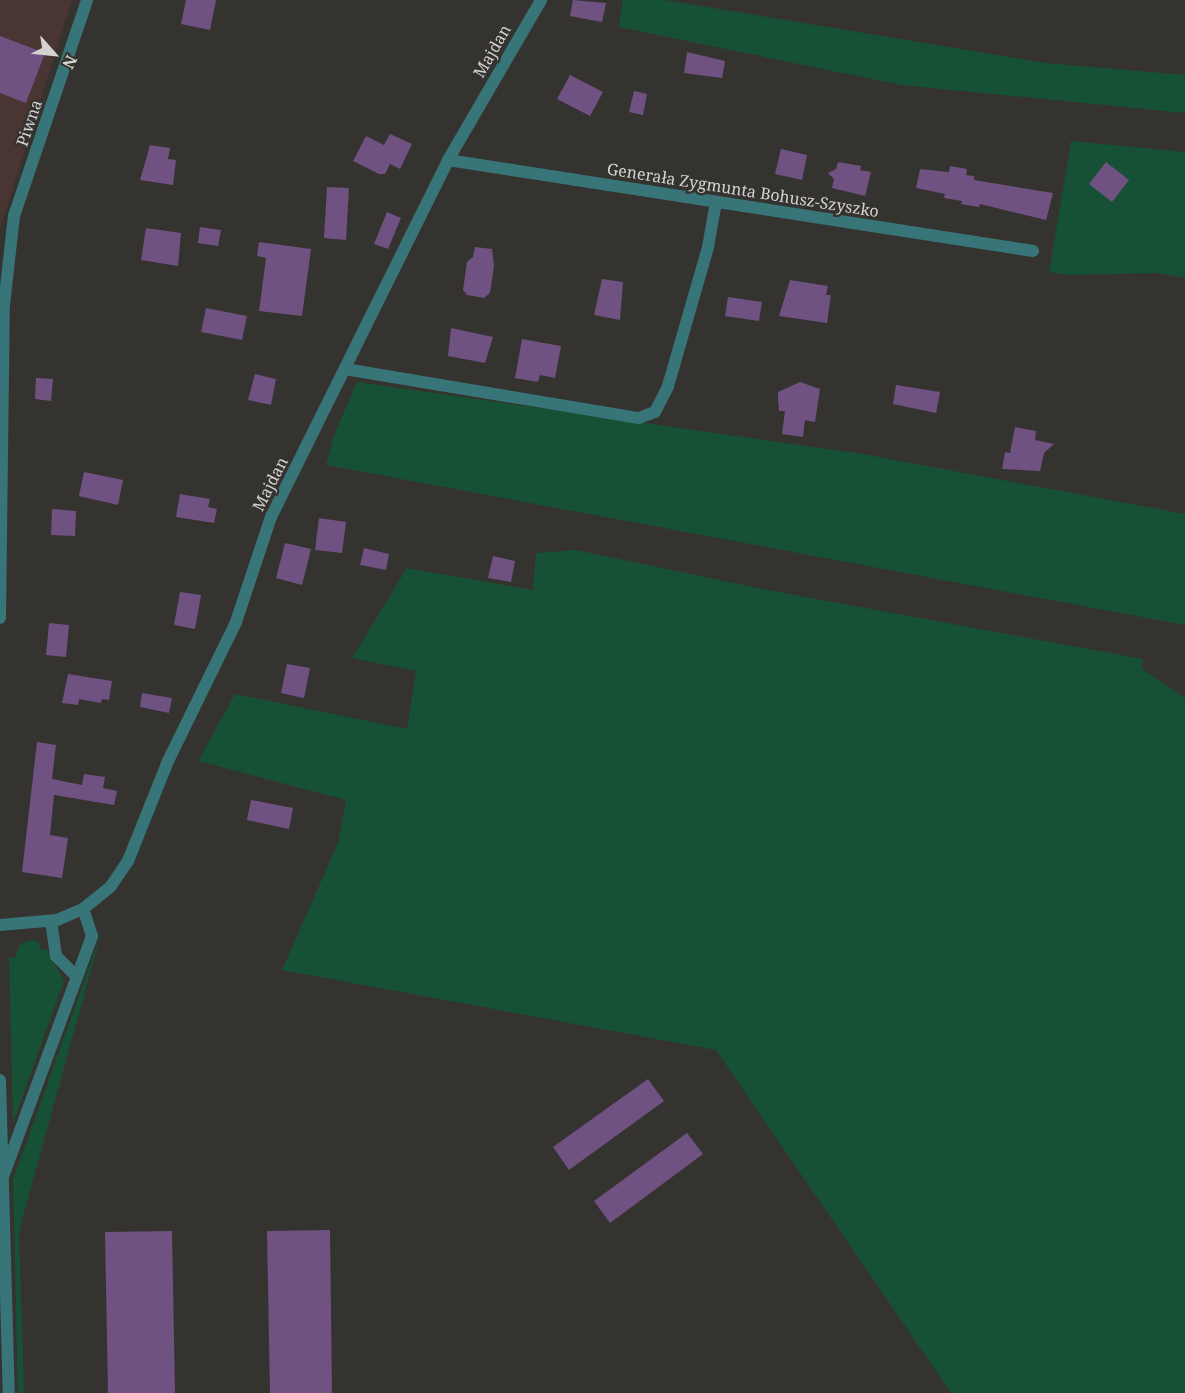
<!DOCTYPE html>
<meta charset="utf-8">
<style>
body{margin:0}
#map{position:relative;width:1185px;height:1393px;overflow:hidden;background:#353330;font-family:"Noto Serif",serif}
div>[style]{position:absolute}
.commercial>*{inset:0;background:#493531}
.green>*{inset:0;background:#165135}
.building>*{inset:0;background:#6f5281}
.minor>*{height:12px;margin:-6px;padding:0 6px;transform-origin:6px;border-radius:6px;background:#387578}
.tertiary>*{height:12px;margin:-6px;padding:0 6px;transform-origin:6px;border-radius:6px;background:#387578}
span{translate:-50% -50%;white-space:nowrap;text-align:center;line-height:1.15;-webkit-text-stroke:5px #353330;paint-order:stroke}
.street-label{font-size:16px;color:#d5d3d1}
.north{position:absolute;left:24px;top:24px;width:60px;height:60px;-webkit-text-stroke:4px #353330;paint-order:stroke;rotate:117deg;font-size:16px;font-weight:700;line-height:24px;text-align:center;color:#d5d3d1}
.north::after{content:'';display:block;margin:auto;width:21px;height:27px;background:#d5d3d1;clip-path:polygon(50% 0,100% 100%,50% 72%,0 100%)}
</style>
<div id="map">
<div class="commercial">
<div style="clip-path:polygon(0 0,72px 0,0 229px)"></div>
</div>
<div class="green">
<div style="clip-path:polygon(623px 0,664px 0,1045px 63px,1185px 75px,1185px 113px,901px 85px,619px 27px)"></div>
<div style="clip-path:polygon(1071px 141px,1185px 152px,1185px 278px,1159px 273px,1068px 275px,1049px 272px)"></div>
<div style="clip-path:polygon(357px 382px,863px 454px,1185px 514px,1185px 625px,326px 465px,334px 435px)"></div>
<div style="clip-path:polygon(576px 550px,773px 591px,1143px 659px,1142px 669px,1185px 698px,1185px 1393px,951px 1393px,716px 1050px,282px 970px,338px 843px,346px 800px,198px 761px,235px 694px,407px 729px,416px 671px,352px 658px,407px 568px,533px 590px,536px 553px)"></div>
<div style="clip-path:polygon(101px 934px,19px 1231px,24px 1393px,18px 1393px,13px 1180px)"></div>
<div style="clip-path:polygon(30px 940px,38px 941px,42px 950px,47px 949px,64px 981px,13px 1123px,9px 957px,15px 958px,20px 944px)"></div>
</div>
<div class="building">
<div style="clip-path:polygon(186px 0,216px 0,210px 30px,181px 24px)"></div>
<div style="clip-path:polygon(573px 0,606px 3px,602px 22px,570px 16px)"></div>
<div style="clip-path:polygon(0 36px,45px 53px,26px 103px,0 93px)"></div>
<div style="clip-path:polygon(687px 52px,725px 61px,722px 78px,684px 73px)"></div>
<div style="clip-path:polygon(570px 75px,603px 92px,590px 116px,557px 99px)"></div>
<div style="clip-path:polygon(634px 91px,647px 94px,643px 115px,629px 112px)"></div>
<div style="clip-path:polygon(390px 134px,412px 144px,400px 169px,390px 164px,385px 174px,379px 174px,353px 161px,366px 136px,384px 145px)"></div>
<div style="clip-path:polygon(150px 145px,170px 148px,168px 159px,176px 160px,173px 185px,140px 180px)"></div>
<div style="clip-path:polygon(781px 149px,807px 155px,802px 180px,775px 174px)"></div>
<div style="clip-path:polygon(838px 162px,861px 166px,860px 170px,871px 172px,865px 196px,832px 188px,834px 179px,828px 173px,836px 169px)"></div>
<div style="clip-path:polygon(1106px 162px,1129px 180px,1112px 202px,1089px 184px)"></div>
<div style="clip-path:polygon(950px 166px,967px 169px,966px 175px,974px 176px,974px 180px,1053px 193px,1046px 220px,980px 204px,979px 207px,961px 204px,962px 201px,944px 198px,945px 194px,916px 188px,920px 169px,949px 172px)"></div>
<div style="clip-path:polygon(327px 187px,349px 188px,346px 240px,324px 238px)"></div>
<div style="clip-path:polygon(387px 212px,401px 218px,388px 249px,374px 244px)"></div>
<div style="clip-path:polygon(200px 227px,221px 230px,218px 246px,198px 243px)"></div>
<div style="clip-path:polygon(146px 228px,181px 233px,178px 266px,141px 260px)"></div>
<div style="clip-path:polygon(259px 242px,311px 249px,302px 316px,259px 311px,266px 258px,257px 256px)"></div>
<div style="clip-path:polygon(475px 247px,492px 249px,494px 266px,490px 293px,484px 298px,467px 295px,463px 290px,467px 262px,473px 257px)"></div>
<div style="clip-path:polygon(602px 279px,623px 282px,620px 320px,594px 315px)"></div>
<div style="clip-path:polygon(790px 280px,828px 286px,826px 295px,831px 295px,827px 323px,779px 316px)"></div>
<div style="clip-path:polygon(728px 297px,762px 302px,759px 321px,725px 316px)"></div>
<div style="clip-path:polygon(206px 308px,247px 316px,242px 340px,201px 332px)"></div>
<div style="clip-path:polygon(451px 328px,493px 337px,485px 363px,448px 356px)"></div>
<div style="clip-path:polygon(522px 339px,561px 346px,555px 378px,540px 375px,538px 382px,515px 378px)"></div>
<div style="clip-path:polygon(255px 374px,276px 379px,271px 405px,248px 400px)"></div>
<div style="clip-path:polygon(36px 378px,53px 379px,51px 401px,35px 399px)"></div>
<div style="clip-path:polygon(800px 382px,820px 389px,815px 422px,805px 420px,803px 437px,782px 434px,785px 411px,779px 411px,778px 399px,778px 392px)"></div>
<div style="clip-path:polygon(896px 385px,940px 392px,936px 413px,893px 404px)"></div>
<div style="clip-path:polygon(1015px 427px,1036px 431px,1035px 440px,1054px 444px,1044px 453px,1040px 471px,1002px 469px,1005px 452px,1010px 453px)"></div>
<div style="clip-path:polygon(84px 472px,123px 480px,118px 505px,79px 496px)"></div>
<div style="clip-path:polygon(180px 494px,210px 499px,208px 507px,217px 509px,214px 523px,176px 517px)"></div>
<div style="clip-path:polygon(52px 509px,76px 511px,75px 536px,51px 535px)"></div>
<div style="clip-path:polygon(319px 518px,346px 522px,342px 553px,315px 550px)"></div>
<div style="clip-path:polygon(285px 543px,311px 549px,302px 585px,276px 578px)"></div>
<div style="clip-path:polygon(364px 548px,389px 554px,386px 570px,360px 565px)"></div>
<div style="clip-path:polygon(493px 556px,515px 561px,511px 582px,488px 578px)"></div>
<div style="clip-path:polygon(180px 592px,201px 595px,195px 629px,174px 625px)"></div>
<div style="clip-path:polygon(49px 623px,69px 625px,66px 657px,46px 655px)"></div>
<div style="clip-path:polygon(287px 664px,310px 668px,304px 698px,281px 693px)"></div>
<div style="clip-path:polygon(68px 674px,112px 681px,109px 700px,102px 699px,101px 703px,79px 699px,78px 705px,62px 703px)"></div>
<div style="clip-path:polygon(142px 693px,172px 698px,169px 713px,140px 707px)"></div>
<div style="clip-path:polygon(37px 742px,56px 745px,52px 779px,82px 785px,84px 774px,105px 777px,103px 788px,117px 791px,114px 805px,54px 795px,50px 835px,68px 838px,62px 878px,22px 872px)"></div>
<div style="clip-path:polygon(251px 800px,293px 808px,289px 829px,247px 820px)"></div>
<div style="clip-path:polygon(648px 1079px,664px 1101px,569px 1170px,553px 1147px)"></div>
<div style="clip-path:polygon(687px 1133px,703px 1154px,610px 1223px,594px 1201px)"></div>
<div style="clip-path:polygon(330px 1230px,332px 1393px,270px 1393px,267px 1231px)"></div>
<div style="clip-path:polygon(172px 1231px,175px 1393px,108px 1393px,105px 1232px)"></div>
</div>
<div class="minor">
<div style="left:448px;top:160px;width:592px;rotate:8.84deg"></div>
<div style="left:345px;top:369px;width:298px;rotate:9.5deg"></div>
<div style="left:639px;top:418px;width:17px;rotate:-21deg"></div>
<div style="left:655px;top:412px;width:29px;rotate:-63deg"></div>
<div style="left:668px;top:386px;width:145px;rotate:-73.9deg"></div>
<div style="left:708px;top:247px;width:46px;rotate:-79.9deg"></div>
<div style="left:77px;top:977px;width:44px;rotate:-69.9deg"></div>
<div style="left:92px;top:936px;width:28px;rotate:-108deg"></div>
<div style="left:83px;top:909px;width:36px;rotate:-39deg"></div>
<div style="left:111px;top:886px;width:30px;rotate:-56deg"></div>
<div style="left:128px;top:861px;width:108px;rotate:-68.2deg"></div>
<div style="left:168px;top:761px;width:155px;rotate:-63.9deg"></div>
<div style="left:236px;top:622px;width:111px;rotate:-71.6deg"></div>
<div style="left:271px;top:517px;width:398px;rotate:-63.6deg"></div>
<div style="left:448px;top:160px;width:185px;rotate:-59.8deg"></div>
<div style="left:4px;top:1174px;width:210px;rotate:-69.7deg"></div>
<div style="left:77px;top:977px;width:30px;rotate:-135deg"></div>
<div style="left:56px;top:956px;width:35px;rotate:-98deg"></div>
</div>
<div class="tertiary">
<div style="left:0;top:618px;width:313px;rotate:-89.3deg"></div>
<div style="left:4px;top:305px;width:90px;rotate:-83.6deg"></div>
<div style="left:14px;top:216px;width:228px;rotate:-71.3deg"></div>
<div style="left:0;top:925px;width:57px;rotate:-5deg"></div>
<div style="left:57px;top:920px;width:28px;rotate:-23deg"></div>
<div style="left:0;top:1080px;width:313px;rotate:88.4deg"></div>
</div>
<div class="street-label">
<span style="left:492px;top:51px;rotate:-60deg">Majdan</span>
<span style="left:29px;top:123px;rotate:-71deg">Piwna</span>
<span style="left:743px;top:190px;rotate:9deg">Generała Zygmunta Bohusz-Szyszko</span>
<span style="left:270px;top:484px;rotate:-63deg">Majdan</span>
</div>
<div class="north">N</div>
</div>
